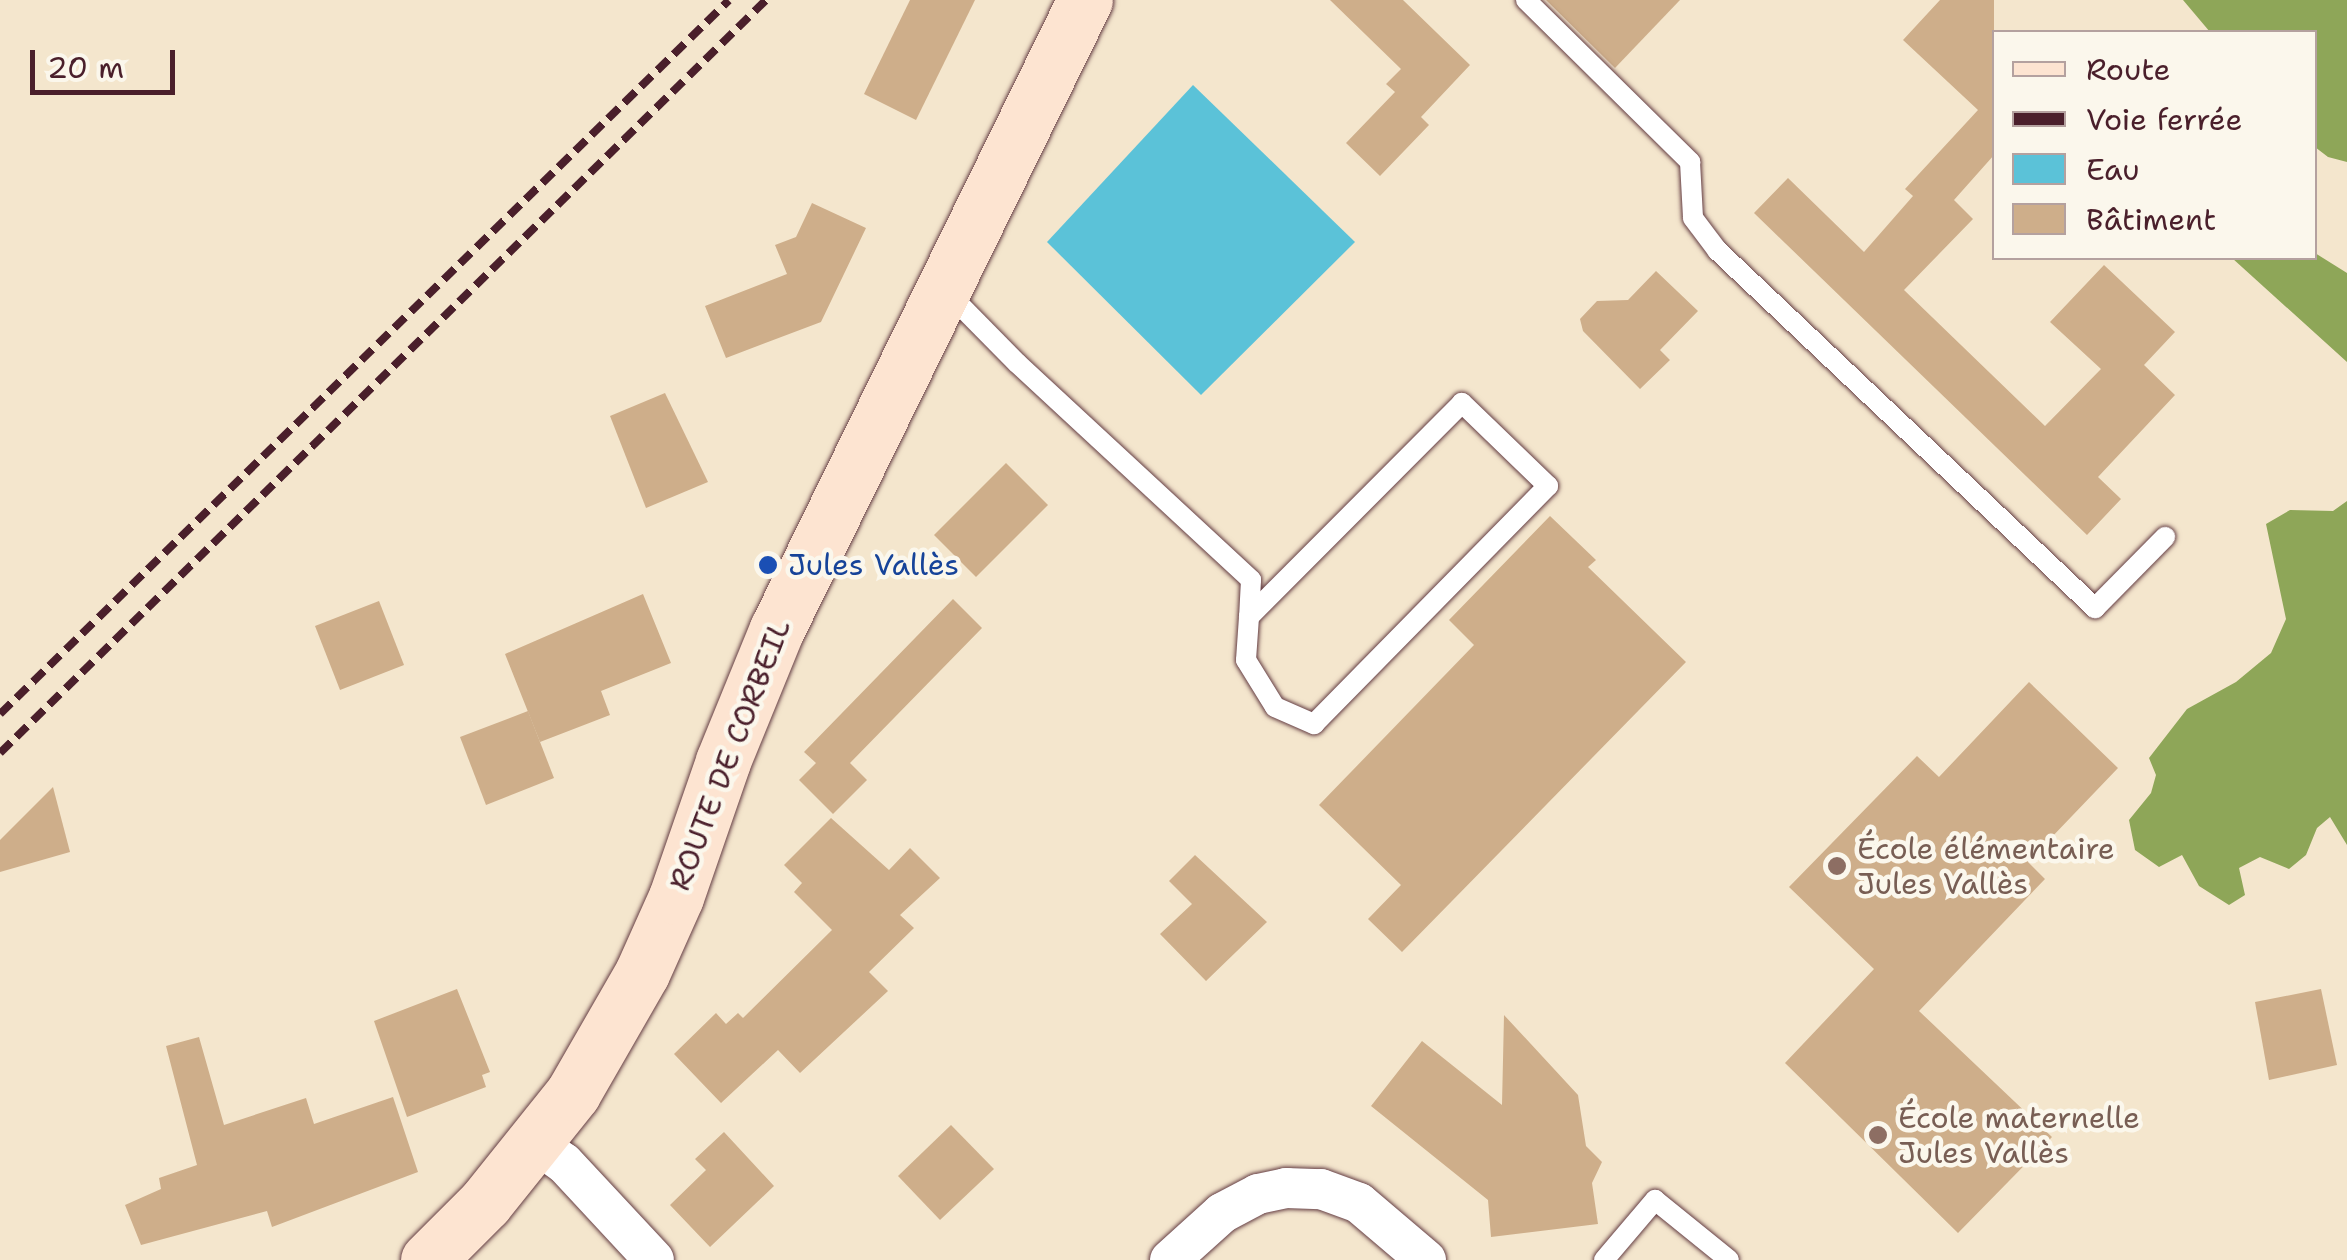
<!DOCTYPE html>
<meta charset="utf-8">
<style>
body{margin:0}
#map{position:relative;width:2347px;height:1260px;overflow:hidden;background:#f4e6cd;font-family:"Shantell Sans",sans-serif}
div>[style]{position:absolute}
.forest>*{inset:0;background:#8ea658}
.water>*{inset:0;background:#5bc2d8}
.building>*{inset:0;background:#ceae8a}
.roads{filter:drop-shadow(0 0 2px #643d43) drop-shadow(0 0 2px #643d43)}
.service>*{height:20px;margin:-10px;padding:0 10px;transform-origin:10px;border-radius:10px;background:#fff}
.minor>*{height:40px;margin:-20px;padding:0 20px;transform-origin:20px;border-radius:20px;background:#fff}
.secondary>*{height:55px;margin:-27.5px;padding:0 27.5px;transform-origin:27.5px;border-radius:27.5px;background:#fde4d1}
.rail>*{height:8px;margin-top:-4px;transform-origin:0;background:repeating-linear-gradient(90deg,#4a1f2b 0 15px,transparent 0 23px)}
.dots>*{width:28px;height:28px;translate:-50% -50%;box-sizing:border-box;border:5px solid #fbf7ec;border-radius:50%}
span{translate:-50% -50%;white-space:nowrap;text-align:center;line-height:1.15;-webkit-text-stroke:9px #fbf7ec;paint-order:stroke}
.transit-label{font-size:30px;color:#164399}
.left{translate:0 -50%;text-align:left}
.street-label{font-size:30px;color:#4a1f2b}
.education-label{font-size:30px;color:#785e54}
.legend{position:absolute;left:1992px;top:30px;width:325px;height:230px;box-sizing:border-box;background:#fbf7ec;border:2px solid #b4a19f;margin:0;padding:12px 18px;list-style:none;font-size:30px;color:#4a1f2b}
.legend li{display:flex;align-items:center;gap:20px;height:50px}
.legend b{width:50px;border:2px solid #b4a19f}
.scale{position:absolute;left:30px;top:50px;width:145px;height:45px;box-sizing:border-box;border:5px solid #4a1f2b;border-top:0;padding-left:12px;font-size:30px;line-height:35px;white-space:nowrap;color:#4a1f2b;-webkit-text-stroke:8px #fbf7ec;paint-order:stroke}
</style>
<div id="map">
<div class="forest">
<div style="clip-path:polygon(2183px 0,2347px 0,2347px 162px,2328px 157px,2315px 147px,2314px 32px,2210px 32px)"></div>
<div style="clip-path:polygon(2315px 253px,2347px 273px,2347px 362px,2232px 258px,2314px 258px)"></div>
<div style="clip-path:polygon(2347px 501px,2347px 845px,2330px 817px,2317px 828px,2306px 855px,2289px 869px,2260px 857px,2239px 868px,2245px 895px,2229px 905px,2199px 886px,2182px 855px,2159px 867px,2135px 850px,2129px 820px,2151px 793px,2156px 775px,2149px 758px,2187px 709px,2236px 682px,2271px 653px,2286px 619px,2266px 524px,2290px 510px,2333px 511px)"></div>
</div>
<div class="water">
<div style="clip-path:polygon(1193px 85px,1355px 242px,1201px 395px,1047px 242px)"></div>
</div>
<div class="building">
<div style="clip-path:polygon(910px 0,975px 0,916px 120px,864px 94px)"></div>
<div style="clip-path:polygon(1330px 0,1403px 0,1470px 65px,1421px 117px,1429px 125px,1380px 176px,1346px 143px,1395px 92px,1386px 84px,1401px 69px)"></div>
<div style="clip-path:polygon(1546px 0,1680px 0,1615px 68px)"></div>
<div style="clip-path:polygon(1940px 0,1994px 0,1994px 155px,1954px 200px,1973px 219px,1904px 290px,2045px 426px,2101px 369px,2050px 322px,2104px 265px,2175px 332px,2144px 365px,2175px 395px,2098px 477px,2121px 499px,2087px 535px,1754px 213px,1788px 178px,1864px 252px,1913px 196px,1905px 189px,1978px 110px,1903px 40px)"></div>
<div style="clip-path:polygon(812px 203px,866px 228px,821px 322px,726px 358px,705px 306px,787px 274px,775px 245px,796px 237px)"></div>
<div style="clip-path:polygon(1656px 271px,1698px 311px,1660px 350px,1670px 360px,1640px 389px,1583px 331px,1580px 319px,1597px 301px,1628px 300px)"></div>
<div style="clip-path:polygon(665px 393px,708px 482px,646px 508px,610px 416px)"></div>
<div style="clip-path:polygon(1006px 463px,1048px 505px,976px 577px,934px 535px)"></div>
<div style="clip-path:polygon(1550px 516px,1596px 560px,1588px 567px,1686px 662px,1402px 952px,1368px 919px,1401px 885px,1319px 805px,1474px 645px,1449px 620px)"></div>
<div style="clip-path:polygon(643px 594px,671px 663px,601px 691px,610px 715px,540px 742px,505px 654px)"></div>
<div style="clip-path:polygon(953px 599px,982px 628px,850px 763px,867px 780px,833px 814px,799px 780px,816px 763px,804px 752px)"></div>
<div style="clip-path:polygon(379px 601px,404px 665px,340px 690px,315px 626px)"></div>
<div style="clip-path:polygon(2029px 682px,2118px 768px,2028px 862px,2045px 879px,1919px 1011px,2052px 1137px,1958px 1233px,1785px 1063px,1874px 969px,1789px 887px,1917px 756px,1939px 777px)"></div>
<div style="clip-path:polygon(528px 711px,554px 778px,486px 805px,460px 737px)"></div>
<div style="clip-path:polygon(53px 787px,70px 852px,0 872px,0 840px)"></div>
<div style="clip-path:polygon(831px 818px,889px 870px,910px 848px,940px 878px,900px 915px,914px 928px,869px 972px,888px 991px,800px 1073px,778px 1050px,721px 1103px,674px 1054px,716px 1013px,726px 1024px,738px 1013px,743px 1018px,832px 930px,794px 892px,802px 883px,784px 865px)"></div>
<div style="clip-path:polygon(1195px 855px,1267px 922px,1206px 981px,1160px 934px,1192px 904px,1169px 881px)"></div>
<div style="clip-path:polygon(457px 989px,490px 1072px,482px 1075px,486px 1087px,407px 1117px,374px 1021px)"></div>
<div style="clip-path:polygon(2321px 989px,2337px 1065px,2269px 1080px,2255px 1002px)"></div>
<div style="clip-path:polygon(1504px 1015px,1578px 1095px,1586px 1146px,1602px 1162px,1592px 1183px,1598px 1224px,1491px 1237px,1488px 1200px,1371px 1106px,1422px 1041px,1502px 1105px)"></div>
<div style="clip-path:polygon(199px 1037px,224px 1125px,306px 1098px,314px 1124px,393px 1097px,418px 1172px,272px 1227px,267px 1211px,141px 1245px,125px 1205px,161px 1189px,159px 1178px,197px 1165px,166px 1046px)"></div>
<div style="clip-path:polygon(951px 1125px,994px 1169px,940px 1220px,898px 1176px)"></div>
<div style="clip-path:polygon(724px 1132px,774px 1186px,710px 1247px,670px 1205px,706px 1170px,695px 1159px)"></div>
</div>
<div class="roads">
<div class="service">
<div style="left:1526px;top:0;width:231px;rotate:44.6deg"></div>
<div style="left:1690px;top:162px;width:56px;rotate:86.9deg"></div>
<div style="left:1693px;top:218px;width:40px;rotate:53deg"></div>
<div style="left:1717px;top:250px;width:521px;rotate:43.44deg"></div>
<div style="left:2095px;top:608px;width:100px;rotate:-45.4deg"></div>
<div style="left:948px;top:293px;width:98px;rotate:45.4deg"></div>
<div style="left:1017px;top:363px;width:319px;rotate:42.8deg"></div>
<div style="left:1251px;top:580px;width:37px;rotate:93deg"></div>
<div style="left:1249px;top:617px;width:43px;rotate:94deg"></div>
<div style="left:1246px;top:660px;width:55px;rotate:58.3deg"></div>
<div style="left:1275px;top:707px;width:43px;rotate:23.6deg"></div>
<div style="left:1314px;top:724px;width:334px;rotate:-45.5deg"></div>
<div style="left:1548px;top:486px;width:120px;rotate:-136deg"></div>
<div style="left:1462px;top:403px;width:302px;rotate:134.9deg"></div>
<div style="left:1604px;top:1260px;width:79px;rotate:-49.6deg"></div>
<div style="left:1655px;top:1200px;width:95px;rotate:39deg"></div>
</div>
<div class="minor">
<div style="left:536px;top:1143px;width:34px;rotate:36deg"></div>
<div style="left:564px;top:1163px;width:132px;rotate:47.1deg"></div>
<div style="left:1170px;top:1260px;width:70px;rotate:-42.1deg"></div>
<div style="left:1222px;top:1213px;width:41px;rotate:-27.8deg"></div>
<div style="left:1258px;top:1194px;width:29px;rotate:-12deg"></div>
<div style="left:1286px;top:1188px;width:35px;rotate:2deg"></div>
<div style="left:1321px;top:1189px;width:40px;rotate:20.2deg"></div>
<div style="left:1359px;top:1203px;width:88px;rotate:40.4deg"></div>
</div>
<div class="secondary">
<div style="left:428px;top:1260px;width:81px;rotate:-45deg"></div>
<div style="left:485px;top:1203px;width:141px;rotate:-51.3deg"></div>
<div style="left:573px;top:1093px;width:138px;rotate:-60.1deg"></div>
<div style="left:642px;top:973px;width:83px;rotate:-65.9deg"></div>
<div style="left:676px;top:897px;width:144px;rotate:-70.9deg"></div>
<div style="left:723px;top:761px;width:143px;rotate:-67.8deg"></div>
<div style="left:777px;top:629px;width:700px;rotate:-63.91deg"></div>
</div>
</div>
<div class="rail">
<div style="left:0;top:714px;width:1020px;rotate:-44.4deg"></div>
<div style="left:0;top:753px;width:1074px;rotate:-44.51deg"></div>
</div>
<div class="dots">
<div style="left:768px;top:565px;background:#1a4fb4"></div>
<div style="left:1837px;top:866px;background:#8d6e63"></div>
<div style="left:1878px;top:1135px;background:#8d6e63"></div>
</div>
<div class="transit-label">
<span class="left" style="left:788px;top:565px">Jules Vallès</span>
</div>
<div class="street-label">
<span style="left:730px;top:755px;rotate:-69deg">ROUTE DE CORBEIL</span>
</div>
<div class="education-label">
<span class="left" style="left:1857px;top:866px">École élémentaire<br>Jules Vallès</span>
<span class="left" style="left:1898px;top:1135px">École maternelle<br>Jules Vallès</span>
</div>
<ul class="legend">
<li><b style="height:12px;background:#fde4d1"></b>Route</li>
<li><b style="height:12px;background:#4a1f2b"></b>Voie ferrée</li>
<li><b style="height:28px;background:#5bc2d8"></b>Eau</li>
<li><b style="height:28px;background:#ceae8a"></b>Bâtiment</li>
</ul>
<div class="scale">20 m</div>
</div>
